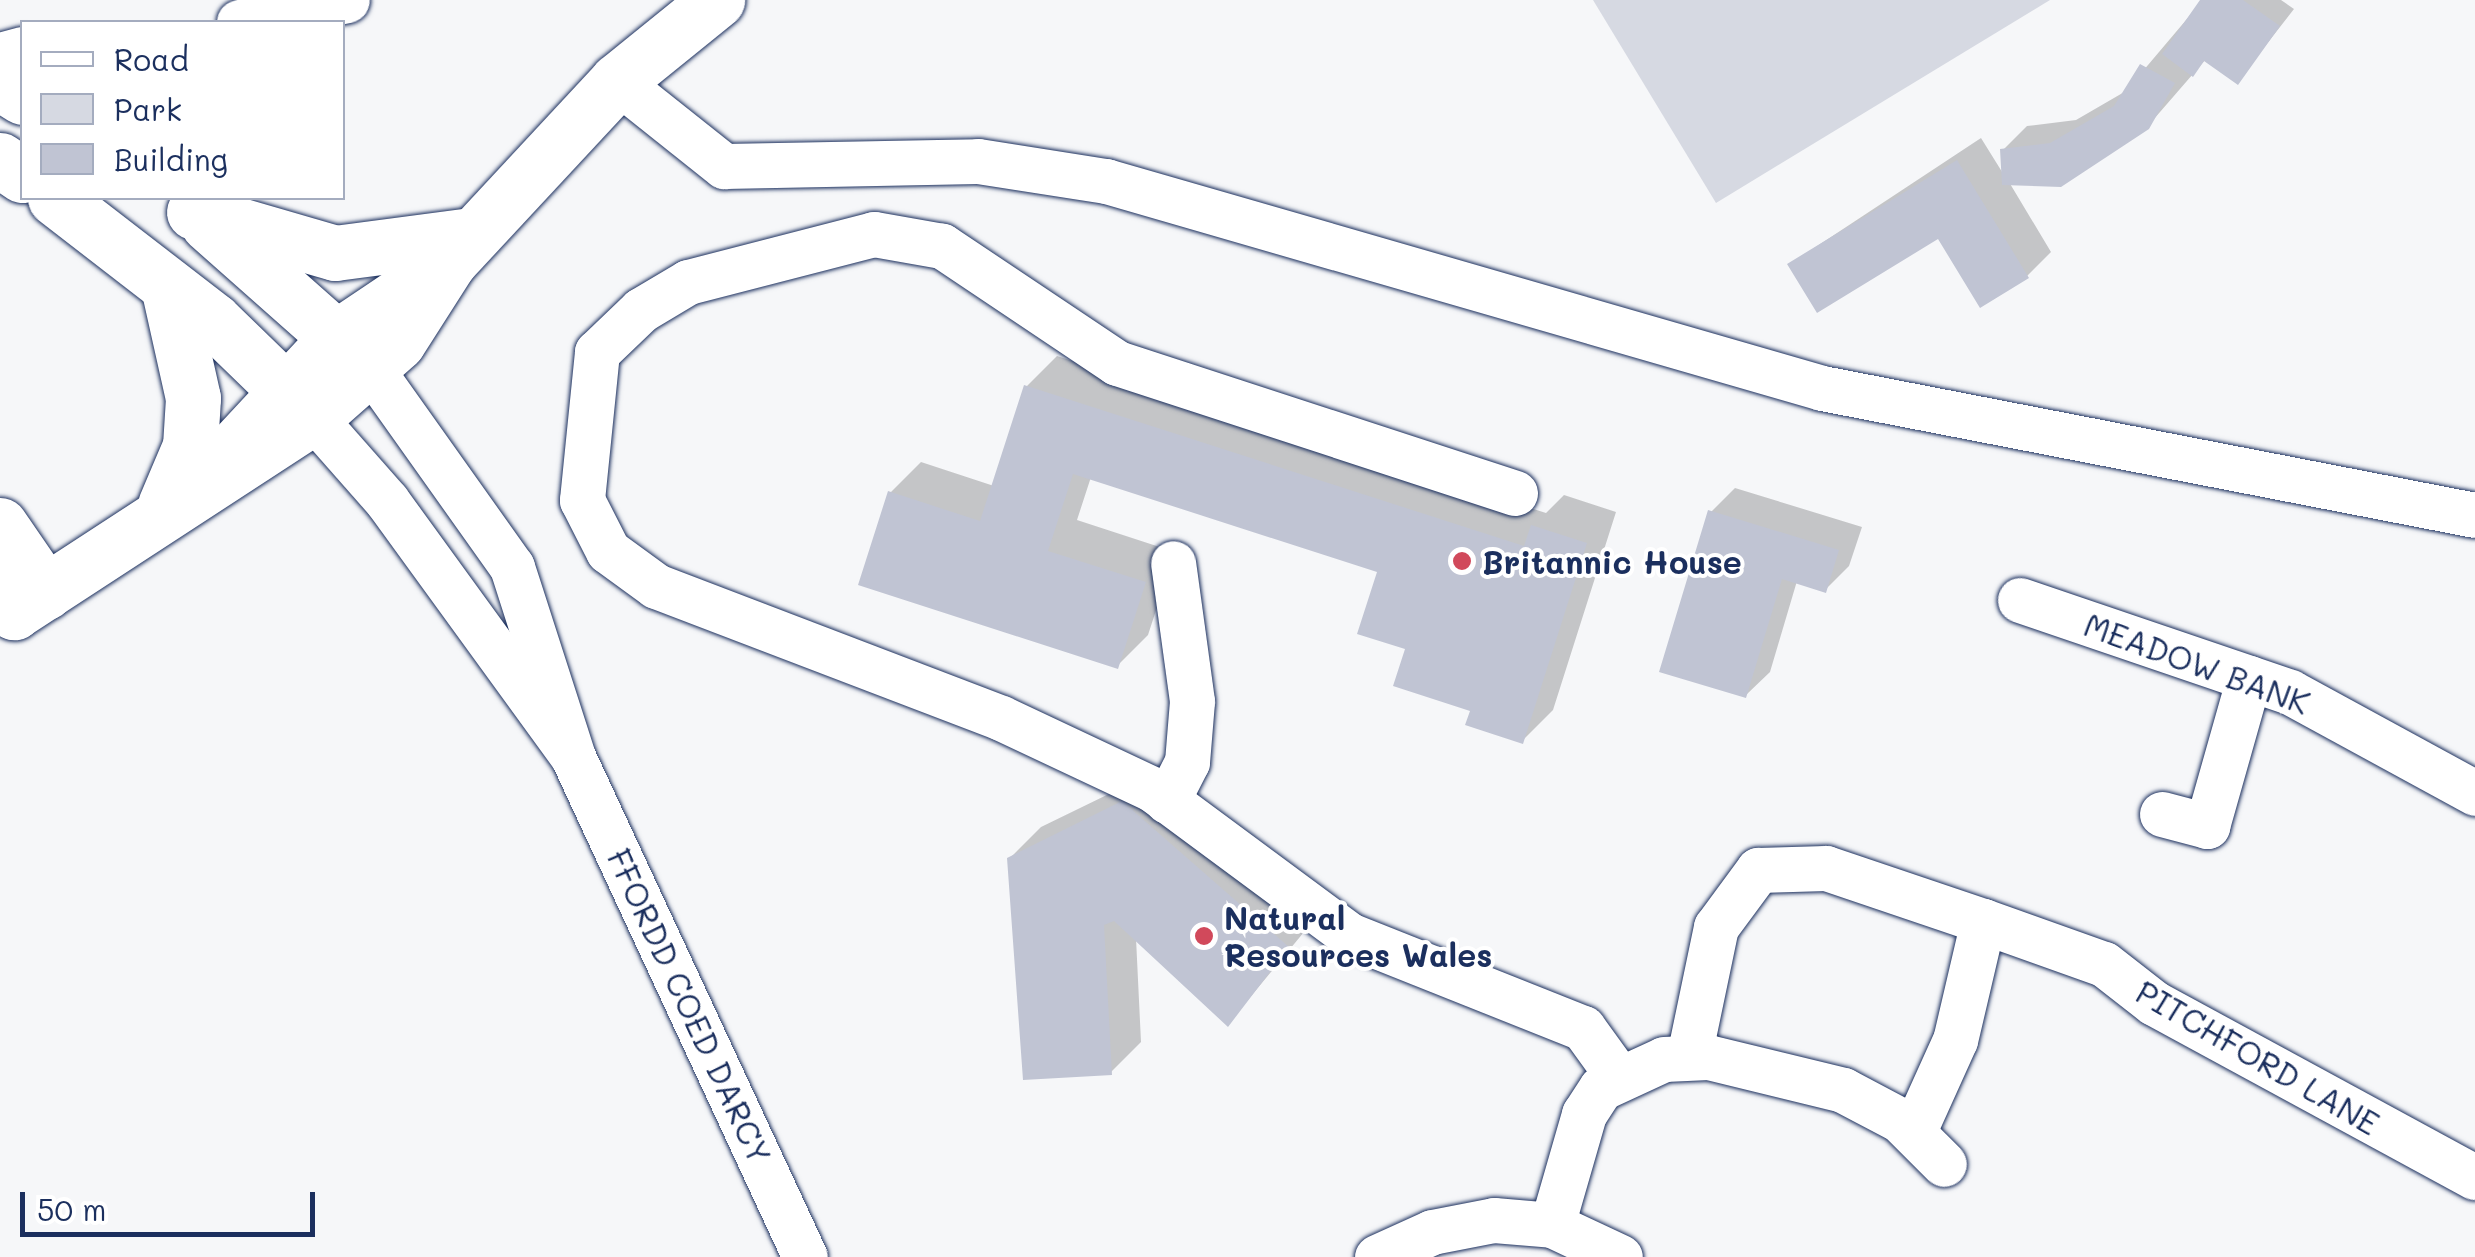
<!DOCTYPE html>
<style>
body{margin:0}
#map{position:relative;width:2475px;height:1257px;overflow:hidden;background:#f6f7f9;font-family:Mali,sans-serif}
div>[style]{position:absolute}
.green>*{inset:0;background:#d6d9e2}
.shadow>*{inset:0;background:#0003}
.building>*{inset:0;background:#c0c4d3}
.roads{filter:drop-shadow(0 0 2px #1b2f5e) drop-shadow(0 0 2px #1b2f5e)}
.minor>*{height:45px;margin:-22.5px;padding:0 22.5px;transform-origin:22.5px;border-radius:22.5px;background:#fff}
.major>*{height:55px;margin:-27.5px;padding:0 27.5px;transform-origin:27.5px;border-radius:27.5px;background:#fff}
.dots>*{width:28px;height:28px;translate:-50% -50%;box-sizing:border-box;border:5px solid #fff;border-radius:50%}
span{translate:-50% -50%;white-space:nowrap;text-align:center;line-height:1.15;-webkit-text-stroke:8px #fff;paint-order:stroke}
.poi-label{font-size:32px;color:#1b2f5e;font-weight:700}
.left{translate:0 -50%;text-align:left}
.street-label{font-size:32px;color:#1b2f5e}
.legend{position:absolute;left:20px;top:20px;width:325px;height:180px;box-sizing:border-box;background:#fff;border:2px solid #a4acbf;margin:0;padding:12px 18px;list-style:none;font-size:30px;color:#1b2f5e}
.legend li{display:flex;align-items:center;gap:20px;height:50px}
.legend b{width:50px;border:2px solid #a4acbf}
.scale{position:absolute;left:20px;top:1192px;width:295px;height:45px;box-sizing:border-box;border:5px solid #1b2f5e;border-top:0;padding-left:12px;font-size:30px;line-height:35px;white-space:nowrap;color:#1b2f5e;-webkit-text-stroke:8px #fff;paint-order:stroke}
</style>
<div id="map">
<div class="green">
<div style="clip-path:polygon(1593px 0,2050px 0,1716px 203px)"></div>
</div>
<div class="shadow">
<div style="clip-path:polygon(2203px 0,2281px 0,2294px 9px,2237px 82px,2206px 59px,2147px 127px,2009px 182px,2051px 252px,2027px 276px,1939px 235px,1790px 264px,1981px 138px,2004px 175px,2003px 150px,2027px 126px,2076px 120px,2126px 91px)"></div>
<div style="clip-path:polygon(1057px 356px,1546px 513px,1564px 495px,1616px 512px,1553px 710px,1522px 741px,1473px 709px,1408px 647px,1380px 571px,1091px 477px,1077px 520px,1175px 552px,1148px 635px,1117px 666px,890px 493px,921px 462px,994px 486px,1026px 387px)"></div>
<div style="clip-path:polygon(1735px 488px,1862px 527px,1849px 566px,1825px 590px,1797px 581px,1770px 672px,1746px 695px,1711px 512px)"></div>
<div style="clip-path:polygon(1154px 772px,1318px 915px,1228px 1024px,1136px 938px,1141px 1042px,1110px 1073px,1009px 859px,1041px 827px)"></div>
</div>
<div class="building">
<div style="clip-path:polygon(2200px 0,2243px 0,2280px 26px,2238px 85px,2204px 61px,2193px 77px,2162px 54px)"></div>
<div style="clip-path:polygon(2140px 64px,2175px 83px,2149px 129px,2061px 187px,2002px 185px,2000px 149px,2050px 143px,2114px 106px)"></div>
<div style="clip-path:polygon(1957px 160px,2029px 278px,1980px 308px,1938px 239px,1817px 313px,1787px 264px)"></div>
<div style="clip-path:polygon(1024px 385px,1524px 546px,1531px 525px,1587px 543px,1523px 744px,1465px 725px,1470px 711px,1393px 686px,1405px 649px,1357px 634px,1377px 572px,1073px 474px,1048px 551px,1146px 582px,1118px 669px,858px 585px,888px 491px,980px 521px)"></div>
<div style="clip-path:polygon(1708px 510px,1839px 550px,1826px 593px,1782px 579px,1746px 698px,1659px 672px)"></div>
<div style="clip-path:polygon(1122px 801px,1289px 947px,1228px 1027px,1114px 921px,1104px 925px,1112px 1075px,1023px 1080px,1007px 858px)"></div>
</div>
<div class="roads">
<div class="minor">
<div style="left:239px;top:22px;width:110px;rotate:-11.5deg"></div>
<div style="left:0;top:55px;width:23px;rotate:-15deg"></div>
<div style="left:617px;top:81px;width:137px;rotate:38.5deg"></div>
<div style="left:724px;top:166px;width:254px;rotate:-1.1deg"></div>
<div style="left:978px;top:161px;width:130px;rotate:8.9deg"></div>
<div style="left:1106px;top:181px;width:745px;rotate:16.12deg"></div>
<div style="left:1822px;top:388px;width:665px;rotate:11.01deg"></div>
<div style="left:313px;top:417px;width:112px;rotate:48.6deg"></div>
<div style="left:387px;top:501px;width:316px;rotate:54deg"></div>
<div style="left:573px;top:757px;width:200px;rotate:-107.8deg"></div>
<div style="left:512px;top:567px;width:245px;rotate:-125.4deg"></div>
<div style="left:1515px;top:493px;width:419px;rotate:-161.9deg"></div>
<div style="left:1117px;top:363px;width:211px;rotate:-146.2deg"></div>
<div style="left:942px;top:246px;width:69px;rotate:-170deg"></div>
<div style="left:874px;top:234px;width:192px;rotate:165.5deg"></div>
<div style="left:688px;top:282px;width:55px;rotate:149.2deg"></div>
<div style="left:641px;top:310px;width:61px;rotate:136.3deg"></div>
<div style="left:597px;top:352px;width:149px;rotate:95.8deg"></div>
<div style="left:582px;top:500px;width:57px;rotate:63deg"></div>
<div style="left:608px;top:551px;width:59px;rotate:36.1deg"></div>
<div style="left:656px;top:586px;width:369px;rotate:20.9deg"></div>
<div style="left:1001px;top:718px;width:167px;rotate:25.2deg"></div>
<div style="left:1152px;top:789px;width:245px;rotate:36.5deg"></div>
<div style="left:1349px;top:935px;width:252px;rotate:21.7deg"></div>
<div style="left:1583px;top:1028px;width:58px;rotate:54.1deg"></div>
<div style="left:2020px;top:600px;width:285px;rotate:18.8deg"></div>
<div style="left:2290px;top:692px;width:211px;rotate:28.6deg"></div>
<div style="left:573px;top:757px;width:551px;rotate:65.11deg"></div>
<div style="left:1167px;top:801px;width:44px;rotate:-62.9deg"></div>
<div style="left:1187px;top:762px;width:61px;rotate:-85.3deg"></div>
<div style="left:1192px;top:701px;width:139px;rotate:-97.8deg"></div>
<div style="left:2162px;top:814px;width:47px;rotate:14.9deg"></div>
<div style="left:2207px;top:826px;width:154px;rotate:-74.2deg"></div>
<div style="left:1983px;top:921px;width:128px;rotate:19.6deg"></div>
<div style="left:2104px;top:964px;width:63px;rotate:38deg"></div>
<div style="left:2154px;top:1003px;width:365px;rotate:28.5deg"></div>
<div style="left:1689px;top:1056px;width:132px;rotate:-78.2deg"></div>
<div style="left:1716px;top:927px;width:71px;rotate:-53.6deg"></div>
<div style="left:1758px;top:870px;width:68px;rotate:-1.7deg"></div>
<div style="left:1826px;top:868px;width:166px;rotate:18.7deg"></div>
<div style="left:1983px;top:921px;width:122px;rotate:103.2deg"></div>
<div style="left:1955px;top:1040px;width:100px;rotate:114.3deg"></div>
<div style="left:1552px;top:1225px;width:116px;rotate:-73.9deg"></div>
<div style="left:1584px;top:1114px;width:31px;rotate:-57deg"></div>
<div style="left:1601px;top:1088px;width:69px;rotate:-24.7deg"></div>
<div style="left:1664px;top:1059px;width:44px;rotate:-2.6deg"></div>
<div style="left:1708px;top:1057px;width:139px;rotate:13.7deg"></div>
<div style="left:1843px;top:1090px;width:64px;rotate:27.8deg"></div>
<div style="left:1900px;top:1120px;width:62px;rotate:45deg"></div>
<div style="left:1377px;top:1257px;width:60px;rotate:-24.4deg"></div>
<div style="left:1432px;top:1232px;width:63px;rotate:-11deg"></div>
<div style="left:1494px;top:1220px;width:58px;rotate:4.9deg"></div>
<div style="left:1552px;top:1225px;width:75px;rotate:25.2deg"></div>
</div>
<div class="major">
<div style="left:0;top:83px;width:26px;rotate:32deg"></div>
<div style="left:0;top:160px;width:27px;rotate:34deg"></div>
<div style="left:55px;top:198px;width:200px;rotate:37.7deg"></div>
<div style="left:213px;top:320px;width:136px;rotate:44.1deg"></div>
<div style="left:194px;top:212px;width:147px;rotate:16.2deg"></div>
<div style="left:335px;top:253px;width:130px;rotate:-7.5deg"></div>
<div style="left:208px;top:224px;width:208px;rotate:41.5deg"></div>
<div style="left:194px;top:491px;width:210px;rotate:-47.1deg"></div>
<div style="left:337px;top:337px;width:135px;rotate:-33.8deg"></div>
<div style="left:449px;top:262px;width:247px;rotate:-47.1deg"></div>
<div style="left:617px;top:81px;width:129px;rotate:-39deg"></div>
<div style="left:165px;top:505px;width:64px;rotate:-67deg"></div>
<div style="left:190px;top:446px;width:48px;rotate:-86.4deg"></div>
<div style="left:193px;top:398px;width:115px;rotate:-102.6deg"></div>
<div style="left:0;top:525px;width:81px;rotate:55.5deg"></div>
<div style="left:0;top:587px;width:29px;rotate:61deg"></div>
<div style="left:14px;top:612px;width:357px;rotate:-33.1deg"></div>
<div style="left:313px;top:417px;width:113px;rotate:-41.4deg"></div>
<div style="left:398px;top:342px;width:95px;rotate:-57.5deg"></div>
</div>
</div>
<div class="dots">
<div style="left:1462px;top:561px;background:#d1495b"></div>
<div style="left:1204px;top:936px;background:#d1495b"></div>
</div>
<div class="poi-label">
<span class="left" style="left:1482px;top:561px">Britannic House</span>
<span class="left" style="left:1224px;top:936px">Natural<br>Resources Wales</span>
</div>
<div class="street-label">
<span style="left:2197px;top:663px;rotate:20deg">MEADOW BANK</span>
<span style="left:690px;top:1006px;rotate:65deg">FFORDD COED DARCY</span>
<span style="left:2258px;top:1057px;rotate:30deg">PITCHFORD LANE</span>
</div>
<ul class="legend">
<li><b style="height:12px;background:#fff"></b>Road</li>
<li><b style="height:28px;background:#d6d9e2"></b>Park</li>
<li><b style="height:28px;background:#c0c4d3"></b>Building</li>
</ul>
<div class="scale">50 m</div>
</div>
